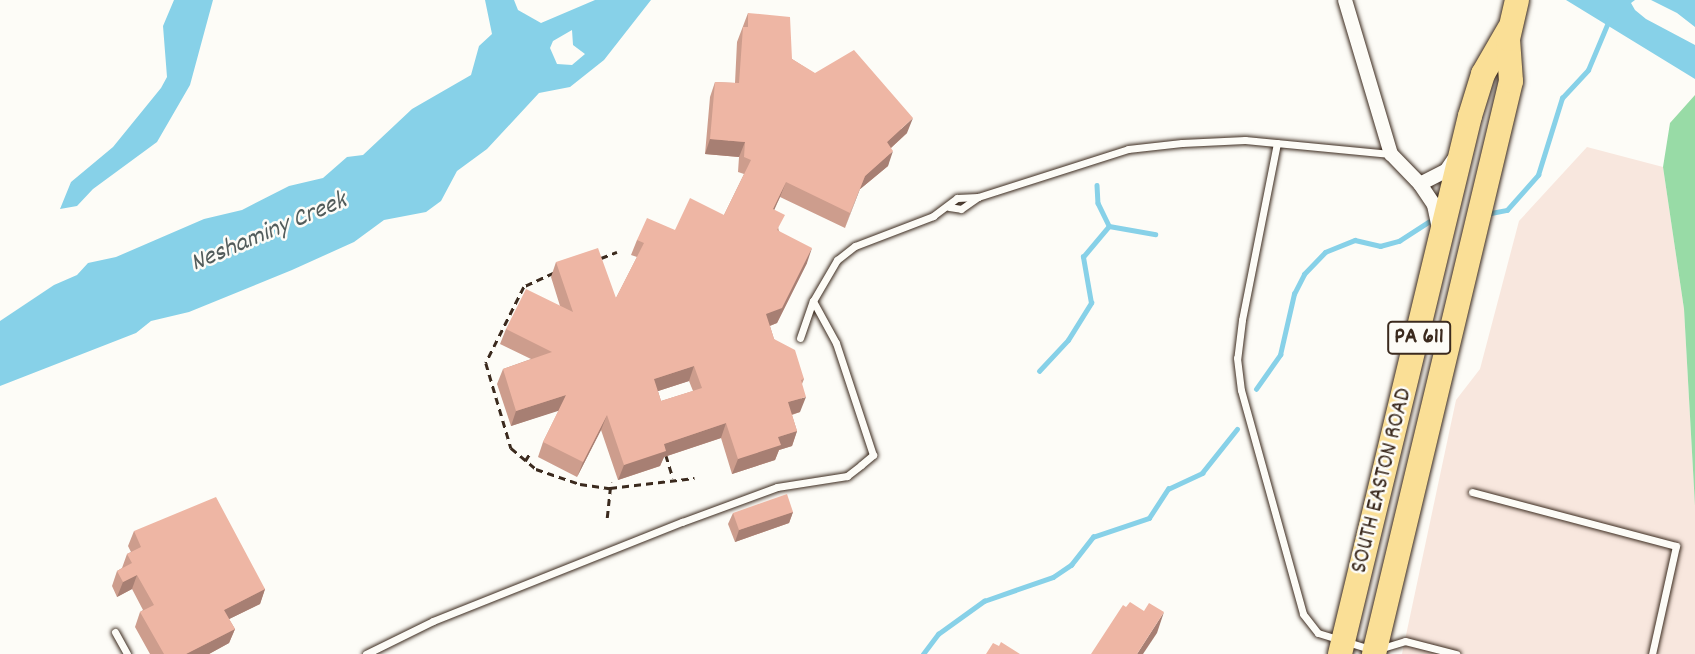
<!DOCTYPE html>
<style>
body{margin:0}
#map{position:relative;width:1695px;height:654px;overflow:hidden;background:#fdfcf7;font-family:Dekko,sans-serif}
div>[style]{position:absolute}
.built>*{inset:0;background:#f8e7de}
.green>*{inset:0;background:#98dba6}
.water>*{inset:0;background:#87d1e8}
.stream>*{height:4.5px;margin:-2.25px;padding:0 2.25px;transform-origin:2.25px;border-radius:2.25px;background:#87d1e8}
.path>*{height:2.5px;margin-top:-1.25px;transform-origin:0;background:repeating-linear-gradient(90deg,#3b2a1e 0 7px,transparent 0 12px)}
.roads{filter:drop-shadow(0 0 2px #3b2a1e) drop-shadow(0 0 2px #3b2a1e)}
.service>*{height:7px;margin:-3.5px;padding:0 3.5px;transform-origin:3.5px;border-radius:3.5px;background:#fdfcf7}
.minor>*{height:14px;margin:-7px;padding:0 7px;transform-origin:7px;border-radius:7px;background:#fdfcf7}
.trunk>*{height:24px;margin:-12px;padding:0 12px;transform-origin:12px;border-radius:12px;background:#fadf96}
.wall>*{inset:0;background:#cd9d8d}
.shaded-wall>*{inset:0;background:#a77f73}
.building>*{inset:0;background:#eeb6a4}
span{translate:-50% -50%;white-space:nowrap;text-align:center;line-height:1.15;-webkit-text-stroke:5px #fdfcf7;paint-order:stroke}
.shield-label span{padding:2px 5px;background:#fdfcf7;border:2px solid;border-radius:5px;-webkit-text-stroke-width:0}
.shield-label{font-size:23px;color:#3b2a1e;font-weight:700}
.street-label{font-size:24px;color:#3b2a1e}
.water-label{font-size:26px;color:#525c5b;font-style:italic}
</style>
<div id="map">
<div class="built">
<div style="clip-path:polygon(1587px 147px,1663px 167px,1684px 309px,1695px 506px,1695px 654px,1402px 654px,1456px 400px,1480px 369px,1519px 221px)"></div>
</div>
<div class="green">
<div style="clip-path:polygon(1695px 95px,1695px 506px,1684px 309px,1663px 167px,1670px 123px)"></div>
</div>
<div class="water">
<div style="clip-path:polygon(174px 0,213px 0,190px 85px,157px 142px,93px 189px,77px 206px,60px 209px,71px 182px,113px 147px,161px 88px,167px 77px,163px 26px)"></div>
<div style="clip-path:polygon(evenodd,485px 0,514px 0,518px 10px,541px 23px,595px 0,651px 0,604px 60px,570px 87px,539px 93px,487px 149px,457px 171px,441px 201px,426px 212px,384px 220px,354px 242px,292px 270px,189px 312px,151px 321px,136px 333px,0 386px,0 321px,54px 285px,77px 275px,88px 263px,116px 257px,204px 219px,242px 210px,289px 186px,323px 178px,347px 157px,363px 155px,412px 109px,471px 75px,479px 46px,492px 34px,485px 0,572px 30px,573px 45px,585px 54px,572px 65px,557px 64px,550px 48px,553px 41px,572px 30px)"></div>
<div style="clip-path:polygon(1566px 0,1635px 0,1631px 3px,1635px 10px,1646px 19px,1695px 45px,1695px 79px)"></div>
<div style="clip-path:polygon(1651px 0,1695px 0,1695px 27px,1677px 13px)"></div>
</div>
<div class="stream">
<div style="left:1097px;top:185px;width:18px;rotate:87deg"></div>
<div style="left:1098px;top:203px;width:25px;rotate:64deg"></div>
<div style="left:1109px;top:226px;width:47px;rotate:9.9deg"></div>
<div style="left:1491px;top:213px;width:16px;rotate:-11deg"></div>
<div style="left:1507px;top:210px;width:47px;rotate:-48.5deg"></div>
<div style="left:1538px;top:175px;width:81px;rotate:-72.7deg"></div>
<div style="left:1562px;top:98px;width:38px;rotate:-47deg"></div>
<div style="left:1588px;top:70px;width:54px;rotate:-67.2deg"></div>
<div style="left:1039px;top:371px;width:42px;rotate:-46.9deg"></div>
<div style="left:1068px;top:340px;width:44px;rotate:-58.1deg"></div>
<div style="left:1091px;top:303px;width:47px;rotate:-99.9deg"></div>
<div style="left:1083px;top:257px;width:40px;rotate:-50deg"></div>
<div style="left:1256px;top:389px;width:42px;rotate:-54.8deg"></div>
<div style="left:1280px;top:355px;width:63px;rotate:-77.1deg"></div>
<div style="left:1294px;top:294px;width:22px;rotate:-63deg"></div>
<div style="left:1304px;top:274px;width:30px;rotate:-46deg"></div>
<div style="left:1325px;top:252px;width:32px;rotate:-22deg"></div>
<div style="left:1355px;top:240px;width:26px;rotate:13deg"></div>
<div style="left:1380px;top:246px;width:20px;rotate:-15deg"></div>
<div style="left:1399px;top:241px;width:35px;rotate:-33deg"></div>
<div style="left:923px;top:654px;width:25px;rotate:-53deg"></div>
<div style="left:938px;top:634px;width:57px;rotate:-35.7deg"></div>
<div style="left:984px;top:601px;width:73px;rotate:-19.2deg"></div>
<div style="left:1053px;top:577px;width:22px;rotate:-34deg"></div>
<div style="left:1071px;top:565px;width:36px;rotate:-52deg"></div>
<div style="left:1093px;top:537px;width:59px;rotate:-18.7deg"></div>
<div style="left:1149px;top:518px;width:35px;rotate:-57deg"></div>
<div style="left:1168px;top:489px;width:38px;rotate:-25deg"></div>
<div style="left:1202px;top:473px;width:56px;rotate:-51.5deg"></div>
</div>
<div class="path">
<div style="left:601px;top:258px;width:17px;rotate:-21deg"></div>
<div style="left:554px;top:273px;width:33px;rotate:155deg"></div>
<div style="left:524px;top:287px;width:85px;rotate:116.6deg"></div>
<div style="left:486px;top:363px;width:89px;rotate:73.6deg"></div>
<div style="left:511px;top:448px;width:33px;rotate:40deg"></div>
<div style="left:536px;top:469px;width:46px;rotate:18.8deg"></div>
<div style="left:580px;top:484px;width:30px;rotate:8deg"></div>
<div style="left:610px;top:488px;width:85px;rotate:-6.8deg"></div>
<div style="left:666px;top:455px;width:24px;rotate:73deg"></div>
<div style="left:525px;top:461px;width:9px;rotate:-58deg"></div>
<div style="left:607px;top:518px;width:36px;rotate:-84deg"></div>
</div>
<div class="roads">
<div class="service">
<div style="left:1277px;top:143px;width:180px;rotate:101.2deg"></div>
<div style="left:1242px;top:320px;width:38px;rotate:97deg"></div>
<div style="left:1237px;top:358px;width:32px;rotate:83deg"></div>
<div style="left:1241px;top:390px;width:232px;rotate:74.5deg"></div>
<div style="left:1303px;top:614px;width:24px;rotate:52deg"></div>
<div style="left:1318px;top:633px;width:54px;rotate:17.1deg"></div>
<div style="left:949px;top:207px;width:12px;rotate:9deg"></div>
<div style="left:961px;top:209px;width:21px;rotate:-35deg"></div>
<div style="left:800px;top:338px;width:39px;rotate:-71deg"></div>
<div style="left:813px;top:301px;width:48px;rotate:-59.7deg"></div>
<div style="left:837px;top:260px;width:23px;rotate:-38deg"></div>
<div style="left:855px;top:246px;width:84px;rotate:-21deg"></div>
<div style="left:933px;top:216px;width:30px;rotate:-37deg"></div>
<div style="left:957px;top:198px;width:21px;rotate:-3deg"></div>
<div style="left:978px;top:197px;width:157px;rotate:-17.7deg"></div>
<div style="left:1128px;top:149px;width:54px;rotate:-6.3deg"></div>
<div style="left:1182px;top:143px;width:63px;rotate:-2.7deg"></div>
<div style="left:1245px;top:140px;width:146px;rotate:5.5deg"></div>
<div style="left:1472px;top:492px;width:211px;rotate:14.8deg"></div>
<div style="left:1676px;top:546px;width:111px;rotate:102.5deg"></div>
<div style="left:115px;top:632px;width:25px;rotate:61deg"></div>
<div style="left:1379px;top:649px;width:27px;rotate:-17deg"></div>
<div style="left:1405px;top:641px;width:53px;rotate:14.3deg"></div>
<div style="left:366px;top:654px;width:75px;rotate:-26.2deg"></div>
<div style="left:433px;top:621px;width:268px;rotate:-21.7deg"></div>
<div style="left:682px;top:522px;width:101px;rotate:-20.2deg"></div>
<div style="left:777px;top:487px;width:71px;rotate:-8.9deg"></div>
<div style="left:847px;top:476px;width:18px;rotate:-38deg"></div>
<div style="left:861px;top:465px;width:16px;rotate:-40deg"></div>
<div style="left:873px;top:455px;width:118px;rotate:-108.3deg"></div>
<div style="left:836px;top:343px;width:48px;rotate:-118.7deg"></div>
</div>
<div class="minor">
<div style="left:1345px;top:0;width:161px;rotate:73.4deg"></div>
<div style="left:1391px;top:154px;width:42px;rotate:46deg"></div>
<div style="left:1420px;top:184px;width:25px;rotate:56deg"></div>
<div style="left:1434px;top:205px;width:24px;rotate:78deg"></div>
<div style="left:1420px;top:184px;width:29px;rotate:-27deg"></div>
<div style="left:1446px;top:171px;width:14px;rotate:-56deg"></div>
</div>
<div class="trunk">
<div style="left:1340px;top:654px;width:553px;rotate:-76.42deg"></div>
<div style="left:1470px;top:116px;width:44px;rotate:-72.8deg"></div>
<div style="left:1483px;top:74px;width:52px;rotate:-60deg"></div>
<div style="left:1374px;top:654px;width:589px;rotate:-76.55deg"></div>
<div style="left:1511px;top:81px;width:42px;rotate:-94.1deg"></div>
<div style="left:1508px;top:39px;width:40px;rotate:-77deg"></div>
</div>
</div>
<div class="wall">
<div style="clip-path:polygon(evenodd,748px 13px,792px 59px,907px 133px,891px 148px,888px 166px,859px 190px,845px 228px,780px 197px,774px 209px,779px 231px,807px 263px,777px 323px,770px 326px,774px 339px,804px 379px,802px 384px,800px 412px,792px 415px,797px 431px,792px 446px,779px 450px,775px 460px,732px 474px,721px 438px,664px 457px,660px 466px,618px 480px,601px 430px,577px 477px,538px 457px,543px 442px,559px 410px,511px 426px,497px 384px,503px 369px,531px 359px,500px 344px,506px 329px,560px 306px,551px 277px,556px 262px,616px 298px,637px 257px,631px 255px,637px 240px,675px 230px,724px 215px,744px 174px,738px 172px,739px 157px,705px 154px,710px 97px,715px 82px,735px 83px,737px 42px,748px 13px,689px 381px,693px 391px,661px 401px,658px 391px,689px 381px)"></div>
<div style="clip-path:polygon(793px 512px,789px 523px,735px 542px,728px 524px,733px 513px)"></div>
<div style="clip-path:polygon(134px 531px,265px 589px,260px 604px,229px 619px,235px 629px,229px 643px,209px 654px,150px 654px,135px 627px,140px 612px,143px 610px,132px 589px,117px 597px,112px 586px,117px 571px,122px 568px,127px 554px,131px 552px,128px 546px)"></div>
</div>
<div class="shaded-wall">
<div style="clip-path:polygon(913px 118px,907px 133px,881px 157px,887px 142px)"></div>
<div style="clip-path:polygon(710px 139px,745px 142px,739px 157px,705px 154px)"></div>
<div style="clip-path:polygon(893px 151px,888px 166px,859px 190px,845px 228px,865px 176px)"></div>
<div style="clip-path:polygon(786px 182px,780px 197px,768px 224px,773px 209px)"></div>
<div style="clip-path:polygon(812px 248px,807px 263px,777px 323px,761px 329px,766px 314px)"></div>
<div style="clip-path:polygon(694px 366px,689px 381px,649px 394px,654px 379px)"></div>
<div style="clip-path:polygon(566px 395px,561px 410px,511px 426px,516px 411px)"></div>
<div style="clip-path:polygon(806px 397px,800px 412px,783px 417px,788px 402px)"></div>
<div style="clip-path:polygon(607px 415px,601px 430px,577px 477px,583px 462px)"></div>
<div style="clip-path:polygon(726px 423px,721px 438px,664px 457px,660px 466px,618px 480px,624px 465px,664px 444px)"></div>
<div style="clip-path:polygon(797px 431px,792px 446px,779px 450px,775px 460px,732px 474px,738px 459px,778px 437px)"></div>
<div style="clip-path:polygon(793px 512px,789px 523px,735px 542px,739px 530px)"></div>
<div style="clip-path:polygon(137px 575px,132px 589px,117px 597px,123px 582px)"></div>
<div style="clip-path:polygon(265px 589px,260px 604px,219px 624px,224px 610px)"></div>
<div style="clip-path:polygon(1164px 612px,1157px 633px,1143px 654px,1137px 654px)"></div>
<div style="clip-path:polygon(235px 629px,229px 643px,209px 654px,186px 654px)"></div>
</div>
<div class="building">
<div style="clip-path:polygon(evenodd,748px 13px,790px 17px,792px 59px,815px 73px,854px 50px,913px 118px,887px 142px,893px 151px,865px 176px,850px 213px,786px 182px,773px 209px,785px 215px,777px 230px,812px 248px,782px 308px,766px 314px,774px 339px,795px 350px,804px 379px,801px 380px,806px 397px,788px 402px,797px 431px,778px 437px,781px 445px,738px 459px,726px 423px,664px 444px,666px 451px,624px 465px,607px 415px,583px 462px,543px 442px,566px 395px,516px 411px,503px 369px,552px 352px,506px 329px,526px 289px,573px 312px,556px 262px,598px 248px,616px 298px,644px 243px,637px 240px,647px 218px,675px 230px,690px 198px,724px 215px,751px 160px,744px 157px,745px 142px,710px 139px,715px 82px,739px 83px,743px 27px,748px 27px,748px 13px,694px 366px,702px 388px,661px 401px,654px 379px,694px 366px)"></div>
<div style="clip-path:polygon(787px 494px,793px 512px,739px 530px,733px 513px)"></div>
<div style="clip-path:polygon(216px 497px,265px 589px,224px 610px,235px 629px,186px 654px,164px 654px,140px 612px,154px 605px,137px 575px,123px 582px,117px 571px,132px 563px,127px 554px,141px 547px,134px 531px)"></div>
<div style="clip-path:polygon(1130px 602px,1144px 611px,1149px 603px,1164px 612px,1137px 654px,1091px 654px,1123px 605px,1126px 607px)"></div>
<div style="clip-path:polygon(1001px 642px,1020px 654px,986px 654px,993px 643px,999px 646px)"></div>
</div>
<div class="shield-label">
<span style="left:1419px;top:338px">PA 611</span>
</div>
<div class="street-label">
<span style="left:1383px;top:481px;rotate:-76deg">SOUTH EASTON ROAD</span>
</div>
<div class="water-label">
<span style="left:269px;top:233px;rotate:-23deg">Neshaminy Creek</span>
</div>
</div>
